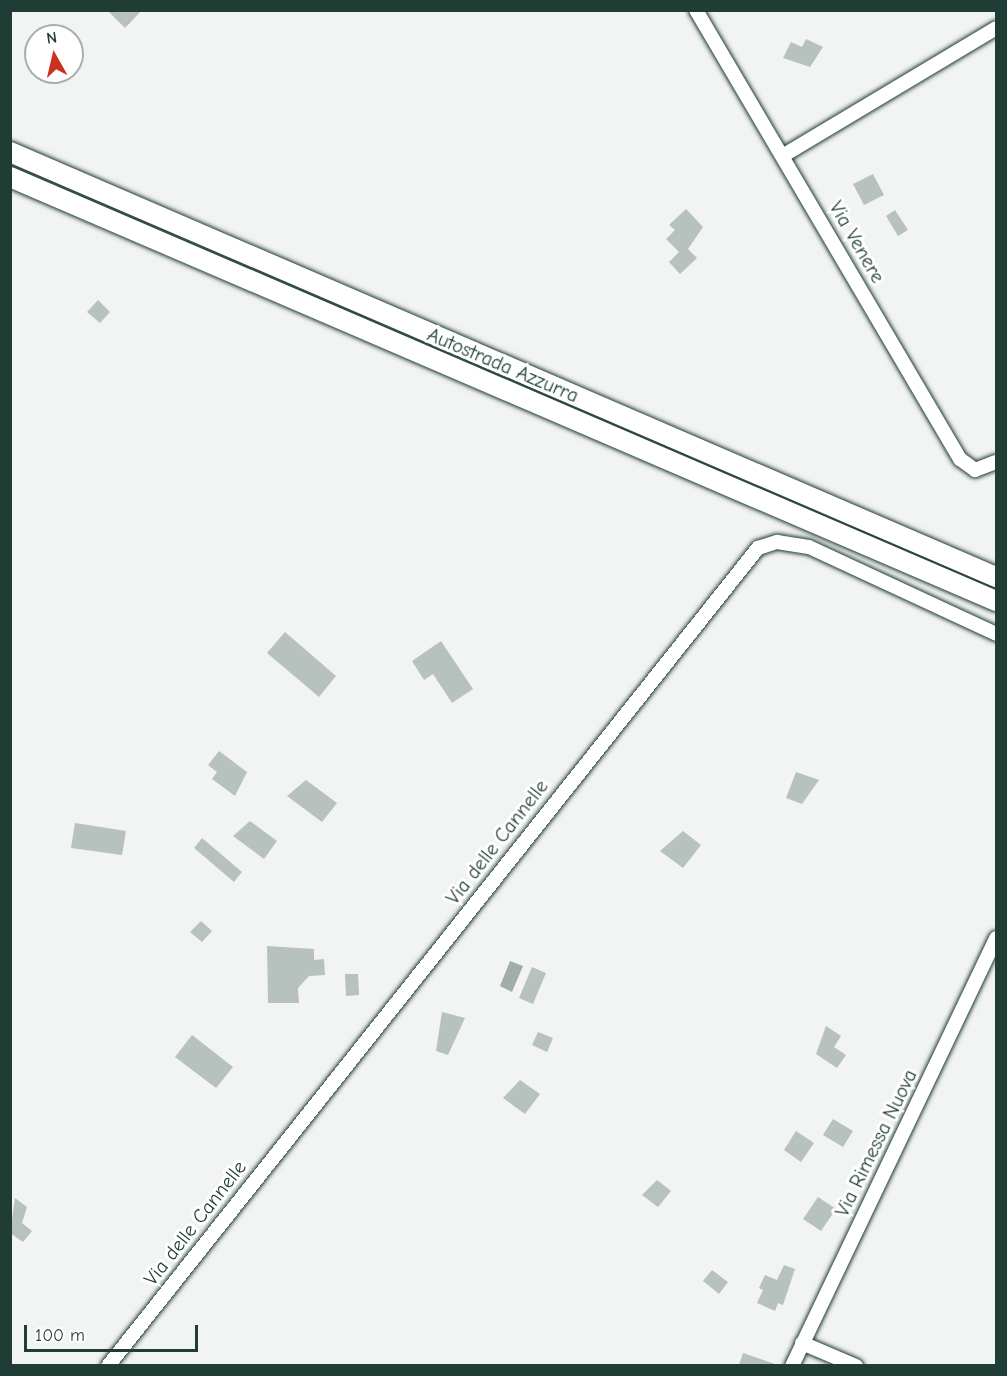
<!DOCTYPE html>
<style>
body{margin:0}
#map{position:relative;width:1007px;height:1376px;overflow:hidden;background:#f2f3f3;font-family:"Comic Neue",sans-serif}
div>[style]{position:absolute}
.water>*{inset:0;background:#a1adaa}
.building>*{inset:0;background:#b7c1bd}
.roads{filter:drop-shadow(0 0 2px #1f3d34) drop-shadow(0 0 2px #1f3d34)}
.minor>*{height:14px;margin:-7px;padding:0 7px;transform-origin:7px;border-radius:7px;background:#fff}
.highway>*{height:20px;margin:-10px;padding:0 10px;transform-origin:10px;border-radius:10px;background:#fff}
span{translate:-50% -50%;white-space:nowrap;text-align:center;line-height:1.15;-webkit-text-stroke:6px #fff;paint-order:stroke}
.street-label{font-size:20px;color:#1f3d34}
.frame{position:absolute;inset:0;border:12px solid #1f3d34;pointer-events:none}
.north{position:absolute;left:24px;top:24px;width:60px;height:60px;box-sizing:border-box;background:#fff;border:2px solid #a5b1ae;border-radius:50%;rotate:352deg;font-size:16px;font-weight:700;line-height:24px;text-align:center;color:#1f3d34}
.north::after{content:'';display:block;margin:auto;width:21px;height:27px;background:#c8321e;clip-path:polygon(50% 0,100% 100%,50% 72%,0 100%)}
.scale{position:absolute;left:24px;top:1325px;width:174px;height:27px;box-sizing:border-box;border:3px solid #1f3d34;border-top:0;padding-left:8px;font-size:18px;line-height:21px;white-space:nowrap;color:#1f3d34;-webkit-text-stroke:4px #fff;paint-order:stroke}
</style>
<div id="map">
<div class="water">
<div style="clip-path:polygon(510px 961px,523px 966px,512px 992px,500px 986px)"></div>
</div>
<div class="building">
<div style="clip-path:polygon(107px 10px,142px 10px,125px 28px)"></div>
<div style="clip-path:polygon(806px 39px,823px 47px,810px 67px,783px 58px,791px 42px,802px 47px)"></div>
<div style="clip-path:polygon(873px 174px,884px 195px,864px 205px,853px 184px)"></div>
<div style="clip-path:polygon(686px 209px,703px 227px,688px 249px,697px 258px,680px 274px,669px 262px,679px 252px,666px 239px,675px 230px,669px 225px)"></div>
<div style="clip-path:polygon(895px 210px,908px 230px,898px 236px,886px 216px)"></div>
<div style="clip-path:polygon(98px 300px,110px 312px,100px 323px,87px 312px)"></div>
<div style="clip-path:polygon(285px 632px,336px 676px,319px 697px,267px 653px)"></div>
<div style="clip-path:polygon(441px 641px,473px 689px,452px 703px,433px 674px,424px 680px,412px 661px)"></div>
<div style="clip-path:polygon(219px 751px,247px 772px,235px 796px,212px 779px,217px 772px,208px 765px)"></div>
<div style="clip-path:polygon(796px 772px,819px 780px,802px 804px,786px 798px)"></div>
<div style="clip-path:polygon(306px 780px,337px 803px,322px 822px,287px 796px)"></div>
<div style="clip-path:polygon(250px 821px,277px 841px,264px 859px,233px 836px)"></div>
<div style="clip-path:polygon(75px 823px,126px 831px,122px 855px,71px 848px)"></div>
<div style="clip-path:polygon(683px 831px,701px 845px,683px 868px,660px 851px)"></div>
<div style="clip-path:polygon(202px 838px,242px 872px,234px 882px,194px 848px)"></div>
<div style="clip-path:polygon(201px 921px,212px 931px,202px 942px,190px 932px)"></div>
<div style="clip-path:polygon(267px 946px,314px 949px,314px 960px,324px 959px,325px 975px,309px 976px,298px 988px,299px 1003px,268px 1003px)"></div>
<div style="clip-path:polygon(532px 967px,546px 973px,533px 1004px,519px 998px)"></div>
<div style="clip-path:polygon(345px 974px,358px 974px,359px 995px,346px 996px)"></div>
<div style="clip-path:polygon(442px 1012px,465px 1018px,448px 1055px,436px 1051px)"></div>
<div style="clip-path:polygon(826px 1026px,841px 1036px,834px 1047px,846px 1055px,837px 1068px,816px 1054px)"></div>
<div style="clip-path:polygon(538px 1032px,553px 1038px,547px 1052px,532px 1045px)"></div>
<div style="clip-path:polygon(192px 1035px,233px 1067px,216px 1088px,175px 1057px)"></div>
<div style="clip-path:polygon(520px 1080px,540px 1094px,525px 1114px,503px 1098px)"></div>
<div style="clip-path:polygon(833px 1119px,853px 1131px,843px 1147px,823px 1135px)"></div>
<div style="clip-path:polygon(796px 1131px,814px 1143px,801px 1162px,784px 1150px)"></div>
<div style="clip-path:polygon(657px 1180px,671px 1191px,658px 1207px,642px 1195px)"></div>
<div style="clip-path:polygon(818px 1197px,836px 1209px,821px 1231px,803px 1219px)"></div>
<div style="clip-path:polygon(15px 1198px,27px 1207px,22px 1223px,32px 1231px,23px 1242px,10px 1233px)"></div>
<div style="clip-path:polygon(784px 1265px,795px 1269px,783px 1305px,778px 1303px,775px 1311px,757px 1303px,763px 1290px,759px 1288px,765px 1275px,777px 1280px)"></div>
<div style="clip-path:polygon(712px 1270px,728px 1282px,719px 1294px,703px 1281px)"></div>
<div style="clip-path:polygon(743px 1353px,775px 1364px,775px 1365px,739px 1365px)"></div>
</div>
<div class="roads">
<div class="minor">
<div style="left:696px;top:10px;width:521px;rotate:59.55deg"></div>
<div style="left:960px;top:459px;width:19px;rotate:36deg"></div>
<div style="left:975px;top:470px;width:22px;rotate:-21deg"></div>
<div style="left:784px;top:155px;width:247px;rotate:-30.9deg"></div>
<div style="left:802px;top:1343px;width:59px;rotate:23.1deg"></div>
<div style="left:108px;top:1366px;width:1045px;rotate:-51.53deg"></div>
<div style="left:758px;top:548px;width:20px;rotate:-18deg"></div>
<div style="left:777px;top:542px;width:32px;rotate:9deg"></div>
<div style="left:809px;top:547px;width:206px;rotate:24.9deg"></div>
<div style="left:792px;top:1366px;width:474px;rotate:-64.5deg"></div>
</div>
<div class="highway">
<div style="left:10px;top:152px;width:1074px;rotate:23.32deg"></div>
<div style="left:10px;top:177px;width:1073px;rotate:23.27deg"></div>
</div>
</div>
<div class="street-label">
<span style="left:857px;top:242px;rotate:60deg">Via Venere</span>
<span style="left:503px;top:365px;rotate:23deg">Autostrada Azzurra</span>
<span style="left:497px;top:842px;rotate:-52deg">Via delle Cannelle</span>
<span style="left:876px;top:1143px;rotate:-64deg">Via Rimessa Nuova</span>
<span style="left:195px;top:1223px;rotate:-52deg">Via delle Cannelle</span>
</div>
<div class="frame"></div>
<div class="north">N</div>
<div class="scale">100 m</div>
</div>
